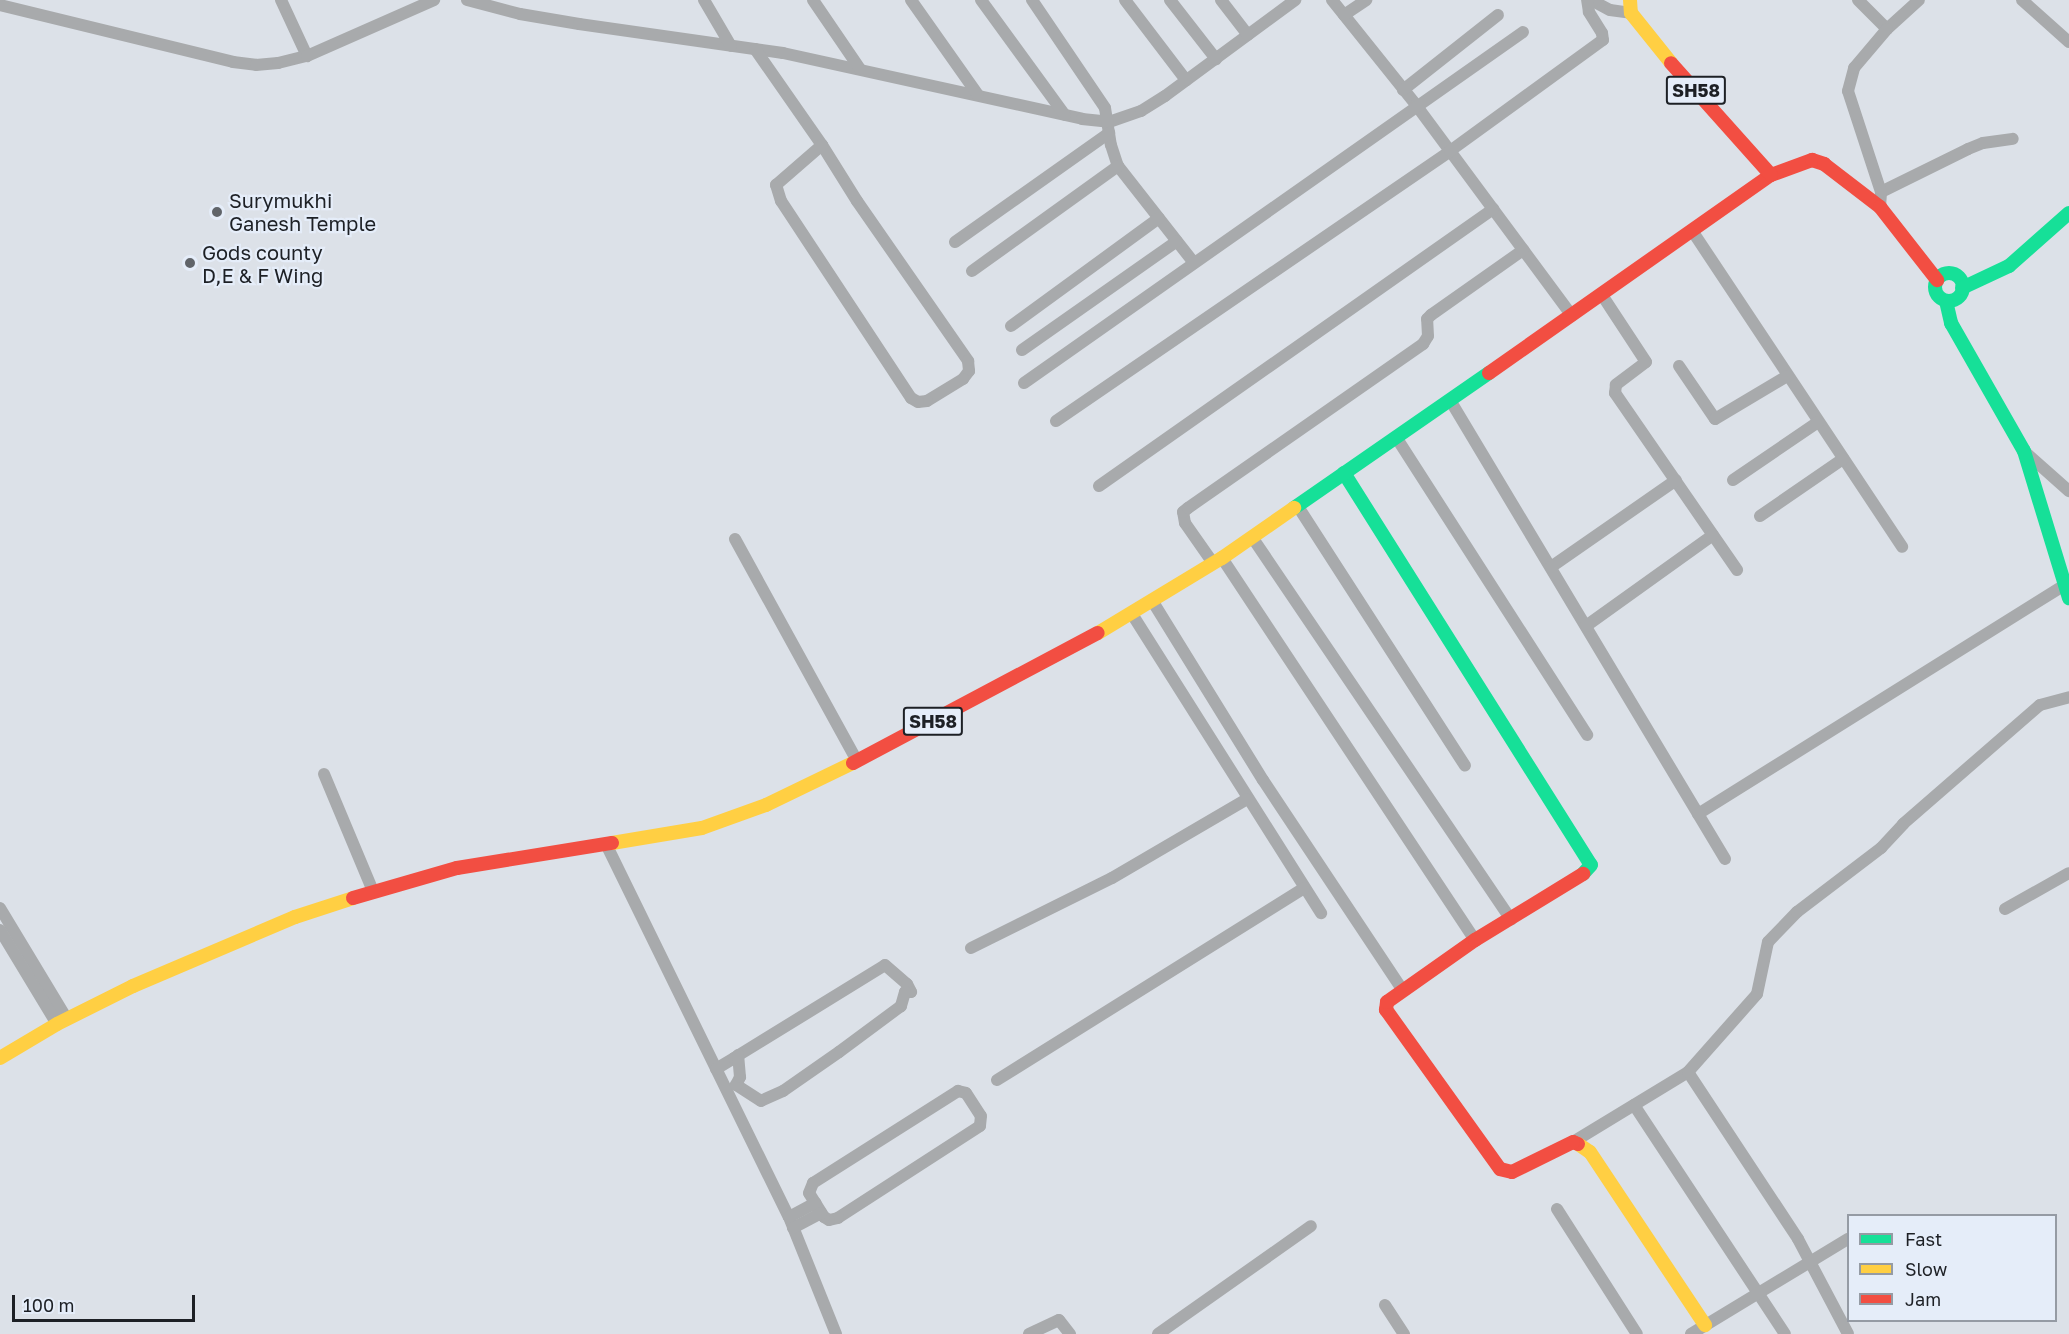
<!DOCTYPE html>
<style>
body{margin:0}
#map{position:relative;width:2069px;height:1334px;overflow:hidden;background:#dce1e8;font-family:"Golos Text",sans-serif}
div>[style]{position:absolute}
.street>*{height:12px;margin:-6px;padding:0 6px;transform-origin:6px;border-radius:6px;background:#a8aaac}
.fast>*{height:14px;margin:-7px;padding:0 7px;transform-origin:7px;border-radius:7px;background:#16e098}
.fast>.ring{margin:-7px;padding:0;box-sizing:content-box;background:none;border:14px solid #16e098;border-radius:50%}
.slow>*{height:14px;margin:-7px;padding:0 7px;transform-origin:7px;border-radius:7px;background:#ffcf43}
.jam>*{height:14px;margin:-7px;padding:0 7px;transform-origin:7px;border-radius:7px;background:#f24e42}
.dots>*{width:16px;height:16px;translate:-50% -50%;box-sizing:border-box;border:3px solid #e5edf9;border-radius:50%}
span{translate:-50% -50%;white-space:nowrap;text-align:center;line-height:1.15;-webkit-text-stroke:4.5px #e5edf9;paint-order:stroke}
.shield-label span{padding:2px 4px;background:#e5edf9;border:2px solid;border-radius:4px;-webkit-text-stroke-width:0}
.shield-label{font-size:18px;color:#1d2025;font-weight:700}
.poi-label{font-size:20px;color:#1d2025}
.left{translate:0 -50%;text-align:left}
.legend{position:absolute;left:1847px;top:1214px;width:210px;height:108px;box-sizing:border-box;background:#e5edf9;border:2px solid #959ba4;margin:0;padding:8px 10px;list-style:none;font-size:18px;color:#1d2025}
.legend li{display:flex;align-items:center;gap:12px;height:30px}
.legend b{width:30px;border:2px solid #959ba4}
.scale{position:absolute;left:12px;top:1295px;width:183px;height:27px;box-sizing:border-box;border:3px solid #1d2025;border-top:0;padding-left:8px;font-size:18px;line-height:21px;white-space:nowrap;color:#1d2025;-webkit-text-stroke:4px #e5edf9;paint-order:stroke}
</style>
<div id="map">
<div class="street">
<div style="left:281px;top:0;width:62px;rotate:65.1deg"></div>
<div style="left:467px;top:0;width:55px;rotate:14.8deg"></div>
<div style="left:520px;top:14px;width:60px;rotate:9.6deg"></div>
<div style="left:579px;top:24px;width:206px;rotate:8.1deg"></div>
<div style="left:783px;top:53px;width:306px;rotate:12.4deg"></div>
<div style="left:1082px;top:119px;width:27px;rotate:6deg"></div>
<div style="left:1109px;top:122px;width:34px;rotate:-19deg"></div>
<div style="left:1141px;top:111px;width:28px;rotate:-32deg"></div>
<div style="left:1165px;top:96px;width:162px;rotate:-36.4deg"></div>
<div style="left:704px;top:0;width:53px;rotate:59.6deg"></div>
<div style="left:813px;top:0;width:83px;rotate:55.7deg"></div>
<div style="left:911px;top:0;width:116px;rotate:54.8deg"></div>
<div style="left:981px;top:0;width:142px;rotate:53.9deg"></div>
<div style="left:1032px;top:0;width:130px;rotate:55.9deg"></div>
<div style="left:1105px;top:108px;width:37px;rotate:81deg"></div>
<div style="left:1111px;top:145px;width:22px;rotate:72deg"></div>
<div style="left:1118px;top:166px;width:123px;rotate:51.9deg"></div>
<div style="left:1125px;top:0;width:101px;rotate:52.7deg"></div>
<div style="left:1170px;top:0;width:75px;rotate:52.1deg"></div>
<div style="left:1221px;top:0;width:44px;rotate:52.4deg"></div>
<div style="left:1332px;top:0;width:134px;rotate:51.3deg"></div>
<div style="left:1416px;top:105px;width:262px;rotate:53.5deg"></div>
<div style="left:1591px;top:0;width:21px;rotate:28deg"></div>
<div style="left:1610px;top:10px;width:21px;rotate:8deg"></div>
<div style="left:1858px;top:0;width:41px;rotate:45deg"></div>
<div style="left:1887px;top:29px;width:43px;rotate:-42.2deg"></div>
<div style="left:2022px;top:0;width:63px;rotate:41.8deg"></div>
<div style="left:0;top:5px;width:240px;rotate:13.7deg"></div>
<div style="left:233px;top:62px;width:23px;rotate:7deg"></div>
<div style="left:256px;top:65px;width:22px;rotate:-5deg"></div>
<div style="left:278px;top:63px;width:30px;rotate:-14deg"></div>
<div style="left:307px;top:56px;width:139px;rotate:-23.8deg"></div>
<div style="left:1344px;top:15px;width:27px;rotate:-34deg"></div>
<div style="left:755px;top:49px;width:117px;rotate:55.1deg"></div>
<div style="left:822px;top:145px;width:66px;rotate:58deg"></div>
<div style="left:857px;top:201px;width:195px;rotate:55.2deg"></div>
<div style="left:968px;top:361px;width:10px;rotate:84deg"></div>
<div style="left:969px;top:371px;width:10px;rotate:127deg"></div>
<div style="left:963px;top:379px;width:42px;rotate:148.6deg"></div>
<div style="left:927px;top:401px;width:9px;rotate:174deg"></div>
<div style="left:918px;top:402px;width:8px;rotate:-150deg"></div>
<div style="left:911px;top:398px;width:236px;rotate:-123.4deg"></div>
<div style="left:781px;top:201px;width:17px;rotate:-107deg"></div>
<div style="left:776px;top:185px;width:61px;rotate:-41deg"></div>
<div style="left:1403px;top:90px;width:121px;rotate:-38.3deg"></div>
<div style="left:1881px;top:192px;width:97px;rotate:-26.3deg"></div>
<div style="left:1968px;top:149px;width:16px;rotate:-22deg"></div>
<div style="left:1983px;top:143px;width:30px;rotate:-8deg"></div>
<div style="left:1880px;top:207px;width:15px;rotate:-86deg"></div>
<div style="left:1881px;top:192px;width:106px;rotate:-108.1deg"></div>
<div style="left:1848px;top:91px;width:24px;rotate:-75deg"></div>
<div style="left:1854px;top:68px;width:51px;rotate:-49.8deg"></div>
<div style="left:1693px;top:232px;width:378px;rotate:56.4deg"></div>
<div style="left:955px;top:242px;width:189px;rotate:-35.3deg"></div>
<div style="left:972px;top:271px;width:180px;rotate:-35.7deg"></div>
<div style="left:1602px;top:295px;width:80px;rotate:56.7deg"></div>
<div style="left:1646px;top:362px;width:38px;rotate:143deg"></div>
<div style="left:1616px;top:385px;width:8px;rotate:97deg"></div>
<div style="left:1615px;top:393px;width:215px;rotate:55.4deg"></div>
<div style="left:1011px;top:326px;width:183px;rotate:-36.1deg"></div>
<div style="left:1022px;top:350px;width:189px;rotate:-35.1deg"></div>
<div style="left:1679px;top:366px;width:64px;rotate:55.8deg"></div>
<div style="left:1715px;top:419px;width:84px;rotate:-30.8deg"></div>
<div style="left:1024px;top:383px;width:610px;rotate:-35.12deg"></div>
<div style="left:1450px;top:400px;width:535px;rotate:59.07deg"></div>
<div style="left:1056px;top:421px;width:478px;rotate:-34.4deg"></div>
<div style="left:1450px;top:151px;width:189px;rotate:-36deg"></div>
<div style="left:1603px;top:40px;width:7px;rotate:-98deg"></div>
<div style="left:1602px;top:33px;width:25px;rotate:-122deg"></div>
<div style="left:1589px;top:12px;width:12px;rotate:-99deg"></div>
<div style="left:1396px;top:437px;width:354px;rotate:57.3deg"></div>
<div style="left:2025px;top:452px;width:59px;rotate:41.6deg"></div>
<div style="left:1733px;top:480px;width:103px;rotate:-34.3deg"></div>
<div style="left:1099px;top:486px;width:482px;rotate:-35.1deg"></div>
<div style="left:1297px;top:505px;width:310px;rotate:57.2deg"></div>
<div style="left:1760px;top:516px;width:101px;rotate:-34.5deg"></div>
<div style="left:1252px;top:537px;width:462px;rotate:55.9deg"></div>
<div style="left:735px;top:539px;width:253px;rotate:61.2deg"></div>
<div style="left:1222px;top:558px;width:458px;rotate:56.5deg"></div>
<div style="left:1213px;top:563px;width:49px;rotate:-125deg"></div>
<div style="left:1185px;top:523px;width:11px;rotate:-100deg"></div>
<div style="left:1183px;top:512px;width:6px;rotate:-39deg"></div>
<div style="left:1188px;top:508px;width:287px;rotate:-34.9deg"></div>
<div style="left:1423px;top:344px;width:9px;rotate:-58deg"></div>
<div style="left:1428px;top:336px;width:17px;rotate:-93deg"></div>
<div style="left:1427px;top:319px;width:6px;rotate:-45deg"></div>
<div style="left:1431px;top:315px;width:113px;rotate:-35.2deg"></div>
<div style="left:1551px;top:567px;width:152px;rotate:-34.8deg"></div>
<div style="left:1153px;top:602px;width:209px;rotate:58.3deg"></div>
<div style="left:1263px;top:780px;width:253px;rotate:56.4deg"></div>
<div style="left:1132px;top:614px;width:354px;rotate:57.7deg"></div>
<div style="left:1586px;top:626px;width:156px;rotate:-35.6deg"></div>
<div style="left:324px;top:774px;width:127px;rotate:67.3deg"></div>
<div style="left:1698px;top:814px;width:433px;rotate:-32deg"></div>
<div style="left:606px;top:844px;width:415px;rotate:63.9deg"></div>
<div style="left:789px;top:1217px;width:126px;rotate:68.1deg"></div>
<div style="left:0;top:908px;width:130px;rotate:58.9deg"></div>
<div style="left:2005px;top:909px;width:73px;rotate:-29.4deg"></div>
<div style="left:0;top:930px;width:110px;rotate:58.8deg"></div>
<div style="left:971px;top:948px;width:157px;rotate:-26.4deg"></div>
<div style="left:1112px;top:878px;width:156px;rotate:-30.3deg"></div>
<div style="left:716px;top:1069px;width:21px;rotate:-31deg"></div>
<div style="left:734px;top:1058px;width:177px;rotate:-31.6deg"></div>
<div style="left:885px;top:965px;width:29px;rotate:41deg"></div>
<div style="left:907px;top:984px;width:9px;rotate:63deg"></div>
<div style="left:911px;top:992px;width:6px;rotate:180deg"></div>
<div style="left:905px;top:992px;width:15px;rotate:106deg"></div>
<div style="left:901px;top:1006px;width:77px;rotate:143.4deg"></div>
<div style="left:839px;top:1052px;width:68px;rotate:145.1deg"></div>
<div style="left:783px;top:1091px;width:24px;rotate:156deg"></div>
<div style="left:761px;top:1101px;width:30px;rotate:-147deg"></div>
<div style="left:736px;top:1085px;width:9px;rotate:-63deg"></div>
<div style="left:740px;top:1077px;width:22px;rotate:-95deg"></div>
<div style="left:1688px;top:1072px;width:200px;rotate:56.6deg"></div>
<div style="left:1798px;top:1239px;width:107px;rotate:62.2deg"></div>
<div style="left:997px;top:1080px;width:362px;rotate:-32deg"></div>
<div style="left:958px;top:1091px;width:8px;rotate:14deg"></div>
<div style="left:966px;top:1093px;width:27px;rotate:57deg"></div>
<div style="left:981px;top:1116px;width:10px;rotate:96deg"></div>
<div style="left:980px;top:1126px;width:169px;rotate:147.1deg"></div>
<div style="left:838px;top:1218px;width:9px;rotate:167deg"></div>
<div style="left:829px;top:1220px;width:6px;rotate:-149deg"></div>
<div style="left:824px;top:1217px;width:28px;rotate:-122deg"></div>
<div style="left:809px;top:1193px;width:11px;rotate:-68deg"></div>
<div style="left:813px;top:1183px;width:172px;rotate:-32.4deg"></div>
<div style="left:1634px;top:1105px;width:274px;rotate:56.6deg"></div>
<div style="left:1573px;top:1142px;width:135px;rotate:-31.3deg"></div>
<div style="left:1688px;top:1072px;width:104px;rotate:-48.5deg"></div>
<div style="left:1757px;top:994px;width:53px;rotate:-78.1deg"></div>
<div style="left:1768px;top:942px;width:42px;rotate:-46deg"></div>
<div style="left:1797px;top:912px;width:106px;rotate:-37.3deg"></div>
<div style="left:1881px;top:848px;width:33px;rotate:-47deg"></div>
<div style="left:1903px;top:824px;width:181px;rotate:-41deg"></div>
<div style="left:2040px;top:705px;width:30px;rotate:-15deg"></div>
<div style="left:1557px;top:1209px;width:148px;rotate:57.4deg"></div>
<div style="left:789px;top:1217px;width:30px;rotate:-28deg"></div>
<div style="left:793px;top:1228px;width:32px;rotate:-28deg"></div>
<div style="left:1385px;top:1305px;width:35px;rotate:57deg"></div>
<div style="left:1029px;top:1334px;width:33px;rotate:-25deg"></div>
<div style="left:1059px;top:1320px;width:18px;rotate:52deg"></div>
<div style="left:1158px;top:1334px;width:187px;rotate:-35.2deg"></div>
<div style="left:1691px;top:1334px;width:184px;rotate:-31.2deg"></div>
</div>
<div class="fast">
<div class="ring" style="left:1935px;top:273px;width:14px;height:14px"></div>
<div style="left:1962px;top:288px;width:52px;rotate:-25.1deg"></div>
<div style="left:2009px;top:266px;width:80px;rotate:-41.5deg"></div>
<div style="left:1946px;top:301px;width:23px;rotate:77deg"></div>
<div style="left:1951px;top:323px;width:147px;rotate:60.3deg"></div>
<div style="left:2024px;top:451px;width:154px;rotate:73deg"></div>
<div style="left:1344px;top:473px;width:463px;rotate:57.8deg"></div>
<div style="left:1591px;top:865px;width:12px;rotate:132deg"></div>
<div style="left:1294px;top:508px;width:237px;rotate:-34.7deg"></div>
</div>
<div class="slow">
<div style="left:1630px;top:0;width:13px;rotate:86deg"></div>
<div style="left:1631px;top:13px;width:64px;rotate:51.3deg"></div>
<div style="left:1098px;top:633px;width:145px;rotate:-31.2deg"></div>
<div style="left:1222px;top:558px;width:88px;rotate:-34.8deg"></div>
<div style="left:612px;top:843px;width:91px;rotate:-9.5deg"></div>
<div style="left:702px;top:828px;width:68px;rotate:-19.8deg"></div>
<div style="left:766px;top:805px;width:97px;rotate:-25.8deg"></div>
<div style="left:0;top:1058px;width:66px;rotate:-30.8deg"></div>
<div style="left:57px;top:1024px;width:85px;rotate:-26.6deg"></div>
<div style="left:133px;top:986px;width:176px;rotate:-23.1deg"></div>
<div style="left:295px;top:917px;width:61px;rotate:-18.1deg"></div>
<div style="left:1578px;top:1144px;width:14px;rotate:34deg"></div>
<div style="left:1590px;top:1152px;width:208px;rotate:56.4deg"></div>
</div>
<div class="jam">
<div style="left:1771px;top:175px;width:44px;rotate:-20.1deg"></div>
<div style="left:1812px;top:160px;width:13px;rotate:18deg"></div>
<div style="left:1824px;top:164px;width:71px;rotate:37.5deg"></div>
<div style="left:1880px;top:207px;width:93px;rotate:52deg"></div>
<div style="left:1489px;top:373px;width:345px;rotate:-35.1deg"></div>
<div style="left:1771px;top:175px;width:150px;rotate:-131.8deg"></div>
<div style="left:853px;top:763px;width:277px;rotate:-28deg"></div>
<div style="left:353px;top:898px;width:108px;rotate:-16.1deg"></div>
<div style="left:457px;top:868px;width:157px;rotate:-9.2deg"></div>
<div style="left:1578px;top:1144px;width:5px;rotate:-158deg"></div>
<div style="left:1573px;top:1142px;width:68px;rotate:153.8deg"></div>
<div style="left:1512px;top:1172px;width:12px;rotate:-166deg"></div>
<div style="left:1500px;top:1169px;width:196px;rotate:-125.6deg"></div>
<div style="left:1386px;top:1010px;width:8px;rotate:-83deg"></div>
<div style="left:1387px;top:1002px;width:108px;rotate:-35.2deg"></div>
<div style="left:1475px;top:940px;width:127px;rotate:-31.4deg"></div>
</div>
<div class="dots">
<div style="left:217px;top:212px;background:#606469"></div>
<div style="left:190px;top:263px;background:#606469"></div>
</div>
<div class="shield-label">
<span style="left:1696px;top:90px">SH58</span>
<span style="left:933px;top:721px">SH58</span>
</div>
<div class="poi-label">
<span class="left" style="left:229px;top:212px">Surymukhi<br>Ganesh Temple</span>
<span class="left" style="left:202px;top:264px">Gods county<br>D,E &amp; F Wing</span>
</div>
<ul class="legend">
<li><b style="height:8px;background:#16e098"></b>Fast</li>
<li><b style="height:8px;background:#ffcf43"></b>Slow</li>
<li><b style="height:8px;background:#f24e42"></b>Jam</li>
</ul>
<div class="scale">100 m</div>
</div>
